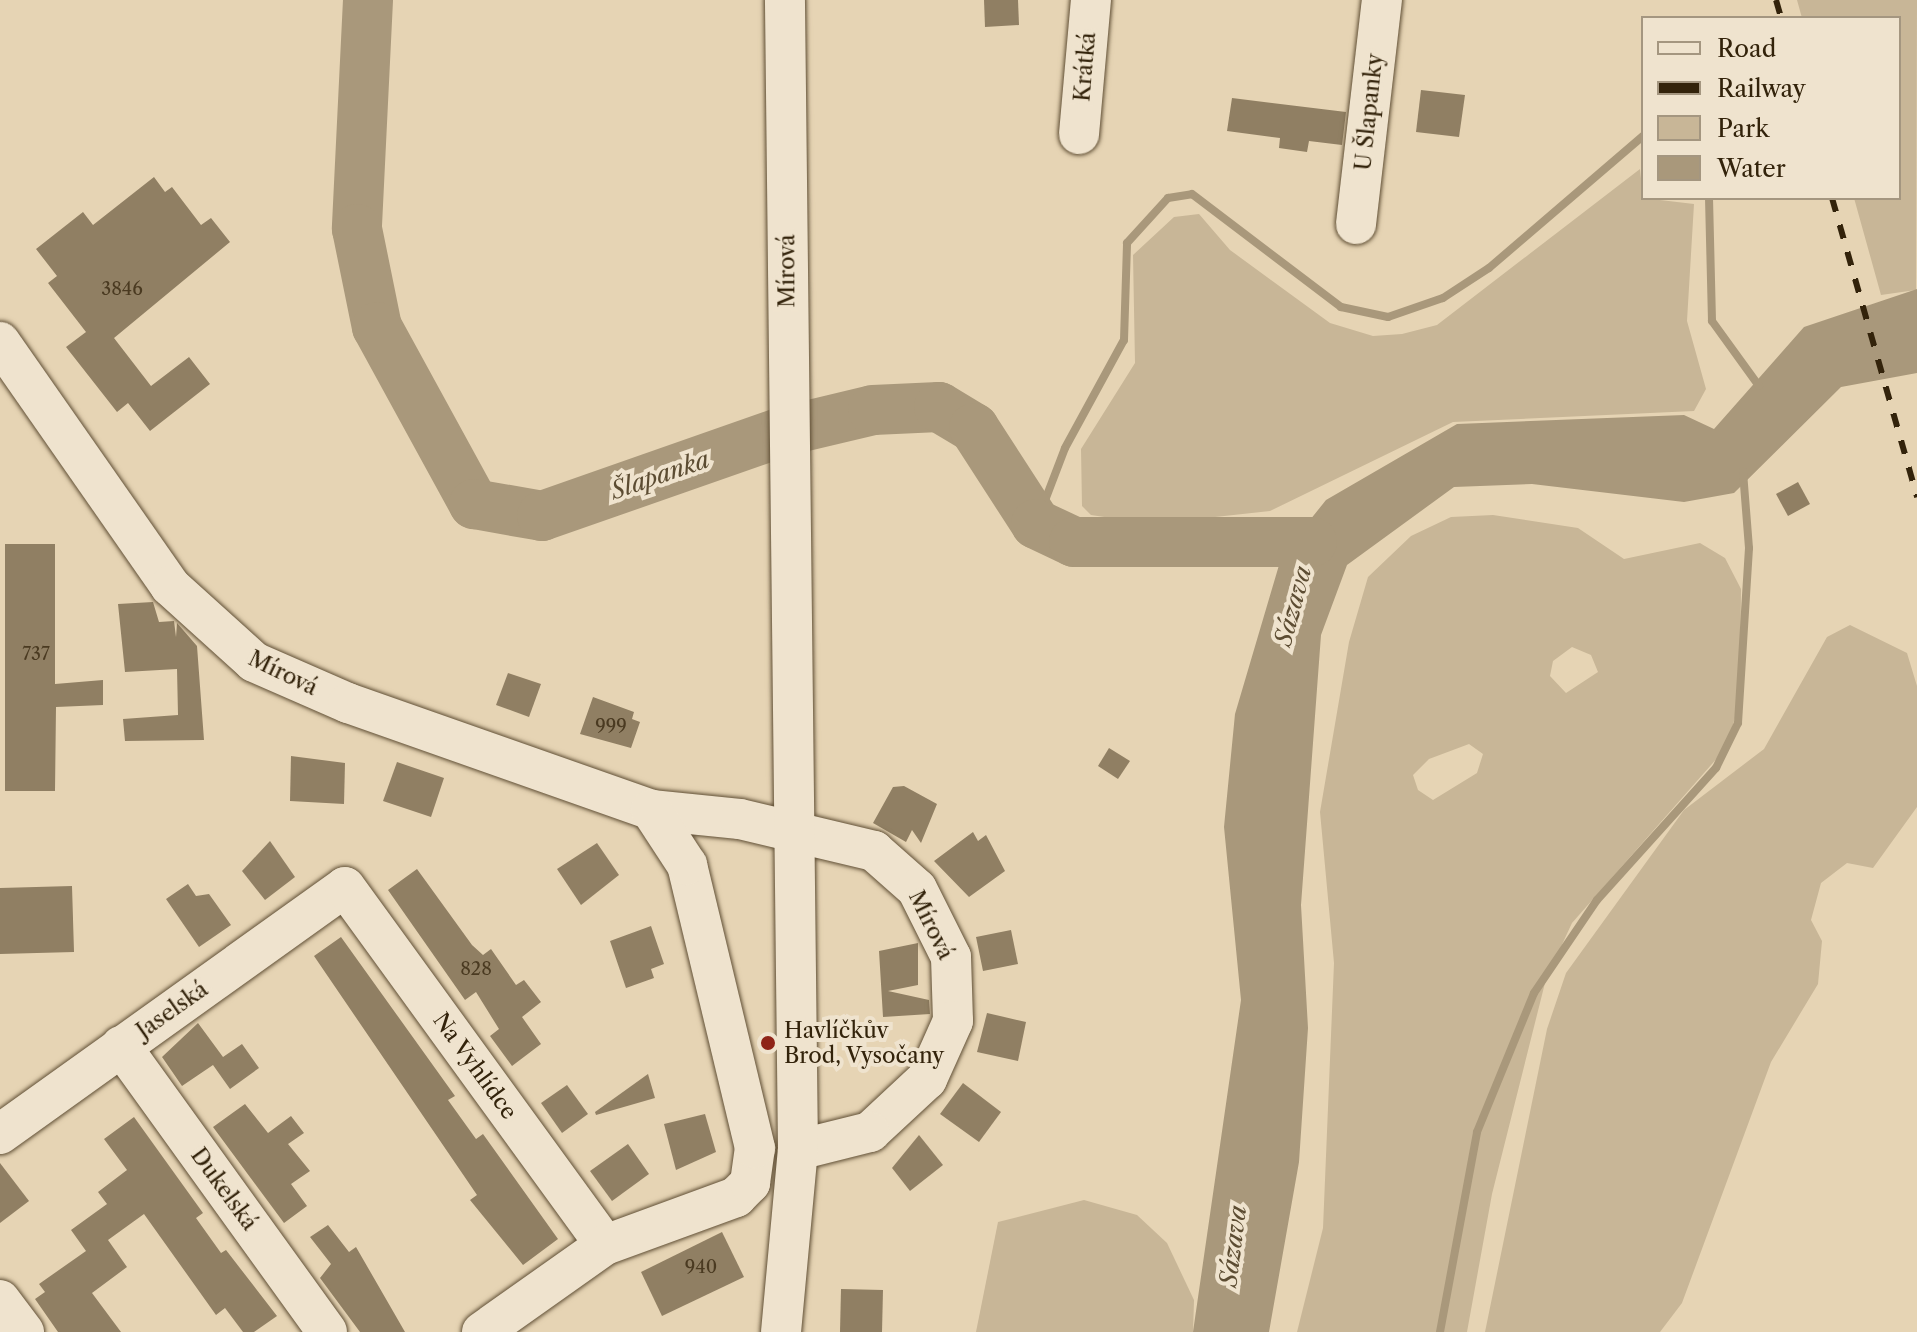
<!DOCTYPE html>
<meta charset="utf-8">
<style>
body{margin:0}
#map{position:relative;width:1917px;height:1332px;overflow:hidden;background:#e6d4b4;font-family:"Libre Caslon Text",serif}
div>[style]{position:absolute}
.green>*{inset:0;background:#c8b697}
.water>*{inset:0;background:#a9987b}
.stream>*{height:8px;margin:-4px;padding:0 4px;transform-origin:4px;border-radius:4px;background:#a9987b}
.river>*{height:50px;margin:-25px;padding:0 25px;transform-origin:25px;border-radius:25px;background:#a9987b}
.building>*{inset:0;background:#907f63}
.roads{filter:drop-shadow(0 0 2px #604f35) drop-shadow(0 0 2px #604f35)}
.minor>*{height:40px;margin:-20px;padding:0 20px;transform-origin:20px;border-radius:20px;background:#efe3ce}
.rail>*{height:6px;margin-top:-3px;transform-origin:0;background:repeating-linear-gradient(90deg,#33230b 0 14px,transparent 0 28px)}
.dots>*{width:22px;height:22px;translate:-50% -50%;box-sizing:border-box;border:4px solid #efe3ce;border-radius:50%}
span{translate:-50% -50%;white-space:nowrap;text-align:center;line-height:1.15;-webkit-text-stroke:8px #efe3ce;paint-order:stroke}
.number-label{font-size:18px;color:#4a3a21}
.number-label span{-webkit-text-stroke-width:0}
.street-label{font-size:22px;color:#33230b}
.poi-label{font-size:22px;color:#33230b}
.left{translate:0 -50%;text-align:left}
.water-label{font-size:24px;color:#5c4c32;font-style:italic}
.legend{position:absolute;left:1641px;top:16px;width:260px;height:184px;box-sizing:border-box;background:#efe3ce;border:2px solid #a49680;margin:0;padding:10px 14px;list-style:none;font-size:24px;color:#33230b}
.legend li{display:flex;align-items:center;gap:16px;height:40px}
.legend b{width:40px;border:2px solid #a49680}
</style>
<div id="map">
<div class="green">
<div style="clip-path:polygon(1797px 0,1917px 0,1916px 290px,1881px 295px,1854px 198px,1899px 198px,1899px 18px,1802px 18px)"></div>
<div style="clip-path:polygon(1640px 169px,1643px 198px,1694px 204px,1687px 321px,1706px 389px,1694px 411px,1453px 422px,1270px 511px,1151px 524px,1091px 515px,1082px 506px,1081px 449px,1135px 363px,1133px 255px,1174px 217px,1199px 214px,1230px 250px,1330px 323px,1373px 336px,1402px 334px,1437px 325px)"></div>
<div style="clip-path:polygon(evenodd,1493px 515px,1578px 528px,1624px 559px,1700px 543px,1725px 558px,1741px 589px,1740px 701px,1726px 748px,1572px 923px,1546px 979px,1492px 1194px,1467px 1332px,1297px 1332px,1323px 1228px,1334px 963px,1320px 812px,1349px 642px,1368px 577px,1411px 536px,1451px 517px,1493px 515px,1572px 647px,1591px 655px,1598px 672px,1566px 693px,1550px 676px,1553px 661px,1572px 647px,1493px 515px,1469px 744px,1483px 754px,1477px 773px,1433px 800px,1418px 790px,1413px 775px,1429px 759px,1469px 744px)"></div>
<div style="clip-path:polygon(1850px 625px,1907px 653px,1917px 686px,1917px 807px,1873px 868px,1847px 863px,1821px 883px,1811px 920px,1822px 941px,1818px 984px,1771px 1062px,1682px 1303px,1660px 1332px,1485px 1332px,1547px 1029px,1566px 973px,1684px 810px,1764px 749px,1827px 637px)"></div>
<div style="clip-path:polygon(1084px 1200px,1137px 1215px,1167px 1243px,1194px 1300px,1193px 1332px,976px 1332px,998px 1222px)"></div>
</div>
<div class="water">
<div style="clip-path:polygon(1917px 289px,1917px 373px,1841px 387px,1734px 493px,1684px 502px,1532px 484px,1454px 487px,1347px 565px,1321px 635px,1301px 905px,1308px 1028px,1299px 1162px,1269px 1332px,1193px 1332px,1241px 1000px,1224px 827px,1235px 714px,1282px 555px,1326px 500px,1457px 424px,1684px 415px,1714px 429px,1804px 327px)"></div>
</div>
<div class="stream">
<div style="left:1709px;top:198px;width:123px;rotate:88.6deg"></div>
<div style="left:1712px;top:321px;width:80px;rotate:54.1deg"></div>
<div style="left:1036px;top:524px;width:81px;rotate:-69.1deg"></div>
<div style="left:1065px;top:448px;width:123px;rotate:-61.4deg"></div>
<div style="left:1124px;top:340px;width:97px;rotate:-88.2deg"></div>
<div style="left:1127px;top:243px;width:61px;rotate:-47.7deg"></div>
<div style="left:1168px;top:198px;width:24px;rotate:-9deg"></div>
<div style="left:1192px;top:194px;width:187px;rotate:37.2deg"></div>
<div style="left:1341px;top:307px;width:48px;rotate:12deg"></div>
<div style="left:1388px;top:317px;width:58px;rotate:-19.1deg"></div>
<div style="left:1443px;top:298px;width:55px;rotate:-33.1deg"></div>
<div style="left:1489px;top:268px;width:203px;rotate:-40.6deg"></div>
<div style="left:1440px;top:1332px;width:203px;rotate:-79.5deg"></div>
<div style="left:1477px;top:1132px;width:150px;rotate:-67.7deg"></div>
<div style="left:1534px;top:993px;width:112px;rotate:-55.9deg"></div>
<div style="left:1597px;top:900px;width:178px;rotate:-48deg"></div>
<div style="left:1716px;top:768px;width:50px;rotate:-63.9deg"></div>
<div style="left:1738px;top:723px;width:175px;rotate:-86.4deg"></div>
<div style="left:1749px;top:548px;width:77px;rotate:-94.5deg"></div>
</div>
<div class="river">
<div style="left:368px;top:0;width:229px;rotate:92.8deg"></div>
<div style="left:357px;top:229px;width:100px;rotate:78.5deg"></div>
<div style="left:377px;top:327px;width:202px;rotate:61.3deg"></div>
<div style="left:474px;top:504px;width:69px;rotate:10deg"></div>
<div style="left:542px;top:516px;width:257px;rotate:-19.3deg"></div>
<div style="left:785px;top:431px;width:90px;rotate:-13.4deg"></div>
<div style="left:873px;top:410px;width:66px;rotate:-2.6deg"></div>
<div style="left:939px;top:407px;width:41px;rotate:31deg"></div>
<div style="left:974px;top:428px;width:114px;rotate:57.1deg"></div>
<div style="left:1036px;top:524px;width:42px;rotate:25.3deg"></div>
<div style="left:1074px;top:542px;width:238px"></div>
</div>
<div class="building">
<div style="clip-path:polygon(984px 0,1018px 0,1019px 25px,985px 27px)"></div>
<div style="clip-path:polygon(1421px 90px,1465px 95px,1459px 137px,1416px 132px)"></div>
<div style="clip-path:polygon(1232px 98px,1346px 112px,1342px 145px,1309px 141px,1307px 152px,1279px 148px,1280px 138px,1227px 131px)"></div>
<div style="clip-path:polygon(154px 177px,165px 192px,172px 187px,201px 225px,211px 218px,230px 242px,114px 338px,151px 386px,189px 357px,210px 384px,150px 431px,128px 403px,117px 412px,66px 347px,86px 332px,48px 283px,57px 276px,36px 249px,83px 212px,93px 225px)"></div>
<div style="clip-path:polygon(1798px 482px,1810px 504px,1788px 516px,1776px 494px)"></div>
<div style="clip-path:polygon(5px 544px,55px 544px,55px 684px,103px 680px,103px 705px,56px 707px,55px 791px,5px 791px)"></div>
<div style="clip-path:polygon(153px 602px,159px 622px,174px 621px,176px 637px,177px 623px,197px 646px,204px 740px,125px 741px,123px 719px,178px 715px,177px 669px,125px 672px,118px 604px)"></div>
<div style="clip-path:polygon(508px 673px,541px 684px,529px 717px,496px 705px)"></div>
<div style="clip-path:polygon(593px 697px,634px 712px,632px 719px,640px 722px,631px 748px,580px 734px)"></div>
<div style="clip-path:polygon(1109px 748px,1130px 761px,1118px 779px,1098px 766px)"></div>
<div style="clip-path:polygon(291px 756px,345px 763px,344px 804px,290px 801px)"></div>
<div style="clip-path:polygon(397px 762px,444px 778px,431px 817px,383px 801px)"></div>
<div style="clip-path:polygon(904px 786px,937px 804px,921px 843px,912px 830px,906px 842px,873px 823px,893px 787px)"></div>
<div style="clip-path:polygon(973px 832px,978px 841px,986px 835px,1005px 871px,969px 897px,934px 861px)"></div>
<div style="clip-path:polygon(270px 841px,295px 877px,265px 900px,242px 871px)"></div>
<div style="clip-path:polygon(597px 843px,619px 875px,581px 905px,557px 869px)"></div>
<div style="clip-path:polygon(417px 869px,472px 945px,483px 955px,491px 949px,516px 985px,524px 980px,541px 1002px,522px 1017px,541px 1044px,512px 1066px,490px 1036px,499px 1029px,476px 992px,465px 1000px,388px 890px)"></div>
<div style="clip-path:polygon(188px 884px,196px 896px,209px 894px,231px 925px,199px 947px,166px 899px)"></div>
<div style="clip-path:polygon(72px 886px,74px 952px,0 954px,0 888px)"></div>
<div style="clip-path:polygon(651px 926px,664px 964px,651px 969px,654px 978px,626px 988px,610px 941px)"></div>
<div style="clip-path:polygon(1011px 930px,1018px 964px,983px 971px,976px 937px)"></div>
<div style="clip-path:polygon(341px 937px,455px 1096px,448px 1100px,476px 1139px,483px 1134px,558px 1239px,523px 1265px,470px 1200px,477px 1195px,314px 956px)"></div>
<div style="clip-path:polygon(918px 943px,918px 985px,888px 991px,929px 1000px,930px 1014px,883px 1017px,879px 951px)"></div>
<div style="clip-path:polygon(987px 1013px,1026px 1022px,1018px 1061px,977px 1052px)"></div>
<div style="clip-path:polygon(198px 1023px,223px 1057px,242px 1044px,259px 1068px,230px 1089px,213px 1065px,182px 1086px,162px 1057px)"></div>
<div style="clip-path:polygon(648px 1074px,655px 1098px,596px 1115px,595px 1112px)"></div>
<div style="clip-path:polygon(963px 1083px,1001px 1112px,979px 1142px,940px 1114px)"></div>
<div style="clip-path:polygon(567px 1085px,588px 1114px,562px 1133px,541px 1103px)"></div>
<div style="clip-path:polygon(245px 1104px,268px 1133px,291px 1116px,304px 1133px,288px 1144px,310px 1171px,291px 1184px,307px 1206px,284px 1223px,213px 1127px)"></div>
<div style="clip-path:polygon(705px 1114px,716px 1152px,676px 1170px,664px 1124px)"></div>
<div style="clip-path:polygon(134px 1117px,203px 1213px,196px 1218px,221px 1253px,226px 1250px,277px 1316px,254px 1332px,243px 1332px,225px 1308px,216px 1315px,144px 1214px,108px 1240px,127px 1267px,92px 1293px,121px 1332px,58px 1332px,35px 1299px,45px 1292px,39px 1284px,86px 1251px,71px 1230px,107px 1204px,98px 1192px,127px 1170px,104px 1139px)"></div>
<div style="clip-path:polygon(919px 1135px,943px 1165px,910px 1191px,892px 1168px)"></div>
<div style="clip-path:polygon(628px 1144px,649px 1174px,612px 1201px,590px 1171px)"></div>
<div style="clip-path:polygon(0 1163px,29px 1201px,0 1223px)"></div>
<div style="clip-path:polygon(328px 1225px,349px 1252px,356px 1247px,405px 1332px,360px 1332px,320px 1278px,331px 1264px,310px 1237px)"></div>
<div style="clip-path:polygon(722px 1232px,744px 1277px,662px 1316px,641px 1272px)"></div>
<div style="clip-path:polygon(841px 1289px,883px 1290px,882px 1332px,840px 1332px)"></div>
</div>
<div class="roads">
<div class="minor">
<div style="left:1079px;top:134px;width:135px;rotate:-84.9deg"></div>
<div style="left:1356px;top:224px;width:226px;rotate:-83.4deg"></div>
<div style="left:0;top:342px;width:297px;rotate:55.1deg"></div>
<div style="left:170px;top:586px;width:113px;rotate:42.1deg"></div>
<div style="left:254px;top:662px;width:103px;rotate:23.6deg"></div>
<div style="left:348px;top:703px;width:321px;rotate:19.4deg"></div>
<div style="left:651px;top:810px;width:89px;rotate:5.8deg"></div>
<div style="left:740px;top:819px;width:138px;rotate:13.4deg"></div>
<div style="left:874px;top:851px;width:57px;rotate:41.5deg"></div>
<div style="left:917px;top:889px;width:76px;rotate:63.4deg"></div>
<div style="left:951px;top:957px;width:64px;rotate:88.2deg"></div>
<div style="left:953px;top:1021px;width:64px;rotate:114.1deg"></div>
<div style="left:927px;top:1079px;width:78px;rotate:137.1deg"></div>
<div style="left:870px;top:1132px;width:74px;rotate:166deg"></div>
<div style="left:121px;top:1046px;width:352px;rotate:54.2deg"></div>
<div style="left:0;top:1134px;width:424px;rotate:-35.6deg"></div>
<div style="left:345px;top:887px;width:442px;rotate:54deg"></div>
<div style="left:0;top:1300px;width:40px;rotate:53deg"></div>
<div style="left:482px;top:1332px;width:151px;rotate:-35.3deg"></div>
<div style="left:605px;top:1245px;width:140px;rotate:-20.1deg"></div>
<div style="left:736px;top:1197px;width:20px;rotate:-45deg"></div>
<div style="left:750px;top:1183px;width:35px;rotate:-82deg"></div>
<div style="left:755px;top:1148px;width:291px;rotate:-103.5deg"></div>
<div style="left:687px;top:865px;width:66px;rotate:-123.2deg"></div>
<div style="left:781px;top:1332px;width:183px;rotate:-84.7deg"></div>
<div style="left:798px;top:1150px;width:1150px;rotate:-90.65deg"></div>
</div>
</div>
<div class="rail">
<div style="left:1776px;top:0;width:19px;rotate:74deg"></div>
<div style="left:1832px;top:198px;width:311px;rotate:74.1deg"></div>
</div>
<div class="dots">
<div style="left:768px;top:1043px;background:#8f2418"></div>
</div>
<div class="number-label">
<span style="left:122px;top:289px">3846</span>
<span style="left:36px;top:654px">737</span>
<span style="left:611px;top:726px">999</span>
<span style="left:476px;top:969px">828</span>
<span style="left:701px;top:1267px">940</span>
</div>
<div class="street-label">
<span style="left:1085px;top:67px;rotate:-85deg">Krátká</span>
<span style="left:1369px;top:112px;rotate:-84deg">U Šlapanky</span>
<span style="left:787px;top:271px;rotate:-90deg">Mírová</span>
<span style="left:283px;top:673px;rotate:26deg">Mírová</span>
<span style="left:931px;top:925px;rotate:64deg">Mírová</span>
<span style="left:172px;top:1010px;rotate:-35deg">Jaselská</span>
<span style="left:475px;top:1066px;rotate:54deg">Na Vyhlídce</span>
<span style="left:224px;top:1189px;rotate:54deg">Dukelská</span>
</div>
<div class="poi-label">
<span class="left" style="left:784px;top:1043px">Havlíčkův<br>Brod, Vysočany</span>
</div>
<div class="water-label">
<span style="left:660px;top:475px;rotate:-19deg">Šlapanka</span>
<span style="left:1293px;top:606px;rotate:-75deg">Sázava</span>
<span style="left:1233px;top:1246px;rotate:-83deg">Sázava</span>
</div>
<ul class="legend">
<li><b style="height:10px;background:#efe3ce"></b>Road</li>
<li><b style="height:10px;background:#33230b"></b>Railway</li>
<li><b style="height:22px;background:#c8b697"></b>Park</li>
<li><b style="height:22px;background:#a9987b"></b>Water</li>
</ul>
</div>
